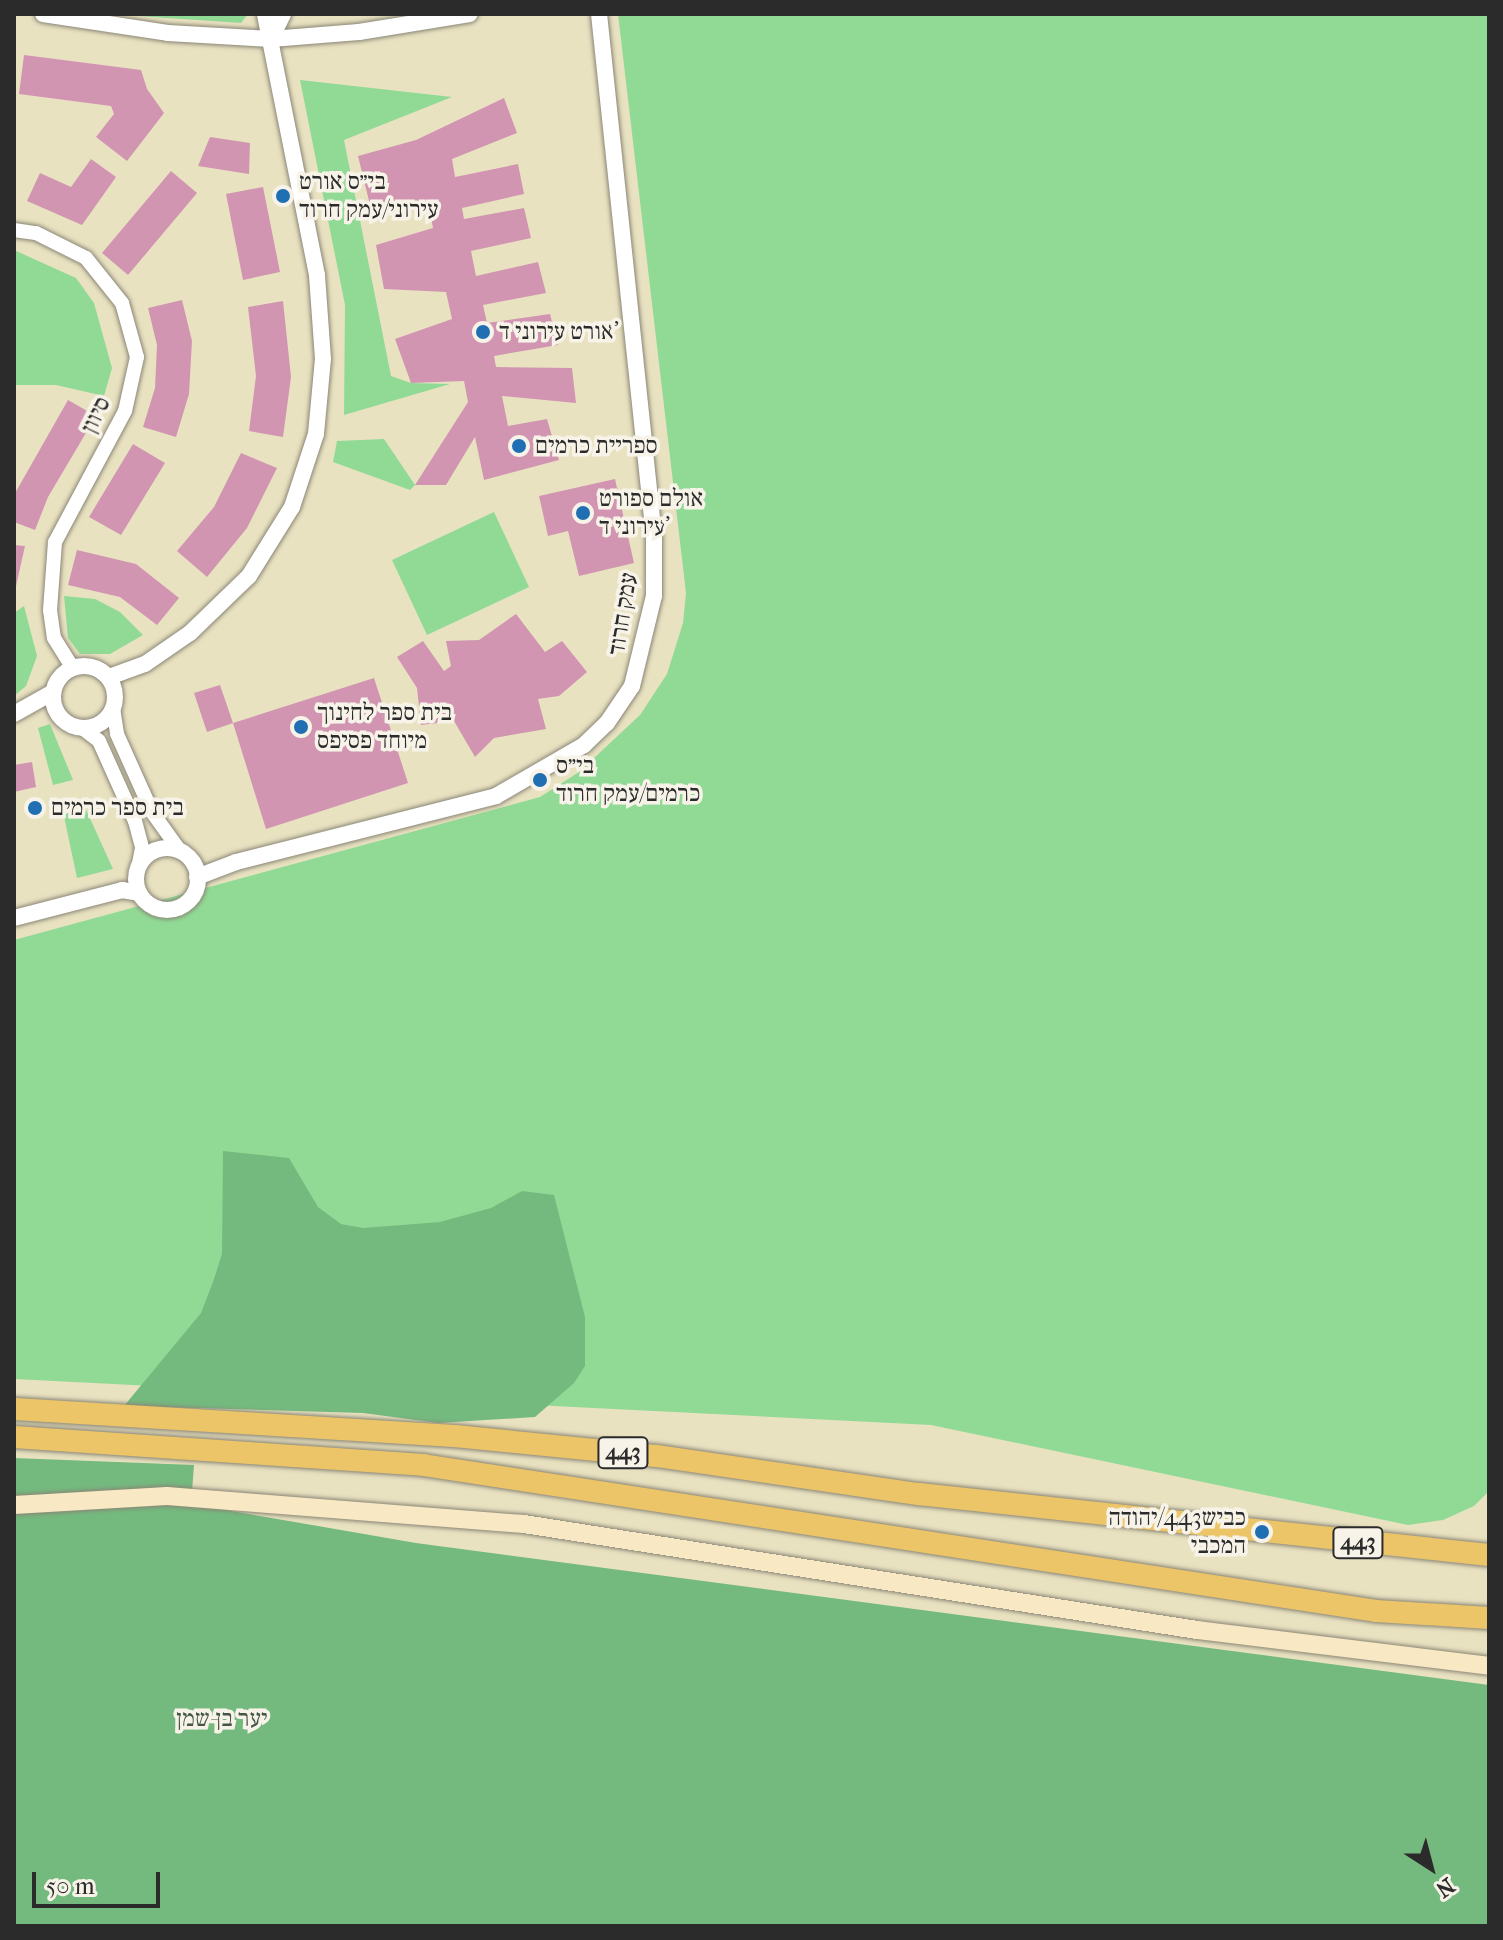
<!DOCTYPE html>
<meta charset="utf-8">
<style>
body{margin:0}
#map{position:relative;width:1503px;height:1940px;overflow:hidden;background:#e9e2c1;font-family:"IM FELL French Canon","Frank Ruhl Libre",serif}
div>[style]{position:absolute}
.green>*{inset:0;background:#91da96}
.forest>*{inset:0;background:#74ba7f}
.building>*{inset:0;background:#d195b2}
.roads{filter:drop-shadow(0 0 2px #8a8676) drop-shadow(0 0 2px #8a8676)}
.minor>*{height:14px;margin:-7px;padding:0 7px;transform-origin:7px;border-radius:7px;background:#fff}
.tertiary>*{height:16px;margin:-8px;padding:0 8px;transform-origin:8px;border-radius:8px;background:#fff}
.tertiary>.ring{margin:-8px;padding:0;box-sizing:content-box;background:none;border:16px solid #fff;border-radius:50%}
.secondary>*{height:18px;margin:-9px;padding:0 9px;transform-origin:9px;border-radius:9px;background:#f8e8c3}
.trunk>*{height:22px;margin:-11px;padding:0 11px;transform-origin:11px;border-radius:11px;background:#edc569}
.dots>*{width:22px;height:22px;translate:-50% -50%;box-sizing:border-box;border:4px solid #f7f3e8;border-radius:50%}
span{translate:-50% -50%;white-space:nowrap;text-align:center;line-height:1.15;-webkit-text-stroke:7px #f7f3e8;paint-order:stroke}
.shield-label span{padding:2px 6px;background:#f7f3e8;border:2px solid;border-radius:6px;-webkit-text-stroke-width:0}
.shield-label{font-size:22px;color:#2b2b2b;font-weight:700}
.poi-label{font-size:24px;color:#2b2b2b}
.left{translate:0 -50%;text-align:left}
.right{translate:-100% -50%;text-align:right}
.street-label{font-size:24px;color:#2b2b2b}
.park-label{font-size:24px;color:#445746}
.frame{position:absolute;inset:0;border:16px solid #2b2b2b;pointer-events:none}
.north{position:absolute;left:1391px;top:1828px;width:80px;height:80px;-webkit-text-stroke:6px #f7f3e8;paint-order:stroke;rotate:144deg;font-size:22px;font-weight:700;line-height:32px;text-align:center;color:#2b2b2b}
.north::after{content:'';display:block;margin:auto;width:28px;height:36px;background:#2b2b2b;clip-path:polygon(50% 0,100% 100%,50% 72%,0 100%)}
.scale{position:absolute;left:32px;top:1872px;width:128px;height:36px;box-sizing:border-box;border:4px solid #2b2b2b;border-top:0;padding-left:10px;font-size:24px;line-height:28px;white-space:nowrap;color:#2b2b2b;-webkit-text-stroke:6px #f7f3e8;paint-order:stroke}
</style>
<div id="map">
<div class="green">
<div style="clip-path:polygon(109px 14px,248px 14px,241px 23px)"></div>
<div style="clip-path:polygon(618px 14px,1489px 14px,1489px 1491px,1474px 1506px,1443px 1520px,1408px 1525px,931px 1425px,14px 1379px,14px 940px,540px 797px,579px 772px,640px 715px,667px 674px,683px 623px,686px 593px)"></div>
<div style="clip-path:polygon(300px 80px,452px 97px,344px 140px,391px 376px,411px 383px,450px 384px,344px 415px,345px 305px)"></div>
<div style="clip-path:polygon(14px 250px,76px 278px,94px 303px,112px 368px,104px 396px,56px 385px,14px 385px)"></div>
<div style="clip-path:polygon(384px 439px,415px 485px,410px 490px,333px 462px,337px 441px)"></div>
<div style="clip-path:polygon(494px 512px,529px 587px,427px 635px,392px 560px)"></div>
<div style="clip-path:polygon(64px 596px,95px 599px,120px 612px,143px 635px,110px 654px,80px 654px,68px 638px)"></div>
<div style="clip-path:polygon(24px 606px,37px 656px,26px 686px,14px 696px,14px 613px)"></div>
<div style="clip-path:polygon(50px 724px,73px 780px,53px 785px,38px 728px)"></div>
<div style="clip-path:polygon(83px 803px,113px 869px,77px 878px,62px 807px)"></div>
</div>
<div class="forest">
<div style="clip-path:polygon(223px 1151px,289px 1158px,318px 1207px,341px 1224px,363px 1228px,440px 1222px,491px 1208px,522px 1191px,554px 1195px,585px 1317px,585px 1366px,574px 1383px,535px 1417px,438px 1423px,363px 1413px,124px 1406px,201px 1313px,213px 1282px,222px 1254px)"></div>
<div style="clip-path:polygon(14px 1458px,194px 1465px,191px 1504px,416px 1543px,1489px 1685px,1489px 1926px,14px 1926px)"></div>
</div>
<div class="building">
<div style="clip-path:polygon(24px 55px,141px 70px,147px 89px,164px 113px,127px 161px,96px 137px,114px 114px,111px 106px,19px 94px)"></div>
<div style="clip-path:polygon(504px 98px,517px 133px,452px 159px,455px 177px,518px 164px,524px 194px,462px 208px,464px 219px,524px 208px,531px 238px,471px 251px,476px 276px,538px 262px,546px 293px,483px 305px,487px 323px,550px 314px,558px 345px,494px 356px,496px 367px,572px 368px,576px 403px,502px 396px,508px 426px,547px 419px,559px 460px,484px 480px,475px 437px,446px 485px,415px 485px,468px 402px,464px 381px,411px 383px,395px 339px,452px 319px,446px 292px,384px 289px,376px 245px,433px 228px,429px 207px,372px 213px,358px 156px,416px 140px)"></div>
<div style="clip-path:polygon(210px 137px,250px 143px,249px 174px,198px 166px)"></div>
<div style="clip-path:polygon(91px 159px,116px 177px,82px 225px,27px 201px,40px 173px,71px 187px)"></div>
<div style="clip-path:polygon(171px 171px,197px 193px,128px 275px,102px 253px)"></div>
<div style="clip-path:polygon(263px 187px,280px 272px,243px 280px,226px 194px)"></div>
<div style="clip-path:polygon(182px 300px,192px 341px,189px 394px,176px 437px,143px 427px,155px 388px,157px 345px,148px 308px)"></div>
<div style="clip-path:polygon(283px 301px,291px 377px,283px 437px,249px 431px,256px 376px,248px 307px)"></div>
<div style="clip-path:polygon(68px 400px,96px 416px,48px 497px,35px 530px,14px 522px,14px 495px)"></div>
<div style="clip-path:polygon(133px 444px,165px 463px,121px 535px,89px 517px)"></div>
<div style="clip-path:polygon(241px 453px,277px 468px,247px 528px,207px 577px,177px 551px,214px 507px)"></div>
<div style="clip-path:polygon(615px 479px,634px 563px,579px 576px,568px 531px,548px 536px,539px 496px)"></div>
<div style="clip-path:polygon(14px 545px,25px 546px,14px 595px)"></div>
<div style="clip-path:polygon(77px 550px,136px 564px,179px 598px,157px 625px,120px 597px,68px 585px)"></div>
<div style="clip-path:polygon(516px 614px,545px 652px,562px 641px,587px 672px,559px 696px,538px 699px,546px 729px,494px 738px,475px 757px,454px 721px,421px 725px,417px 688px,397px 657px,423px 641px,444px 671px,451px 666px,446px 641px,479px 640px)"></div>
<div style="clip-path:polygon(374px 678px,408px 783px,266px 829px,233px 723px,207px 732px,194px 693px,220px 685px,233px 723px)"></div>
<div style="clip-path:polygon(32px 762px,36px 787px,14px 792px,14px 765px)"></div>
</div>
<div class="roads">
<div class="minor">
<div style="left:14px;top:230px;width:22px;rotate:8deg"></div>
<div style="left:36px;top:233px;width:56px;rotate:26.6deg"></div>
<div style="left:86px;top:258px;width:58px;rotate:51.3deg"></div>
<div style="left:122px;top:303px;width:56px;rotate:74.5deg"></div>
<div style="left:137px;top:357px;width:55px;rotate:102.5deg"></div>
<div style="left:125px;top:411px;width:149px;rotate:118.1deg"></div>
<div style="left:55px;top:542px;width:68px;rotate:94.2deg"></div>
<div style="left:50px;top:610px;width:28px;rotate:82deg"></div>
<div style="left:54px;top:638px;width:36px;rotate:58deg"></div>
<div style="left:113px;top:708px;width:26px;rotate:81deg"></div>
<div style="left:117px;top:734px;width:85px;rotate:65.8deg"></div>
<div style="left:152px;top:812px;width:48px;rotate:54.3deg"></div>
<div style="left:82px;top:728px;width:21px;rotate:37deg"></div>
<div style="left:99px;top:741px;width:88px;rotate:65.8deg"></div>
<div style="left:135px;top:821px;width:28px;rotate:75deg"></div>
<div style="left:142px;top:848px;width:20px;rotate:101deg"></div>
</div>
<div class="tertiary">
<div style="left:43px;top:14px;width:126px;rotate:8.6deg"></div>
<div style="left:168px;top:33px;width:103px;rotate:3.3deg"></div>
<div style="left:271px;top:39px;width:88px;rotate:-4.5deg"></div>
<div style="left:359px;top:32px;width:112px;rotate:-9.2deg"></div>
<div style="left:271px;top:39px;width:28px;rotate:-64deg"></div>
<div class="ring" style="left:53px;top:666px;width:46px;height:46px"></div>
<div style="left:101px;top:671px;width:10px;rotate:37deg"></div>
<div style="left:109px;top:677px;width:38px;rotate:-20deg"></div>
<div style="left:145px;top:664px;width:55px;rotate:-34.6deg"></div>
<div style="left:190px;top:633px;width:82px;rotate:-44deg"></div>
<div style="left:249px;top:576px;width:81px;rotate:-58.1deg"></div>
<div style="left:292px;top:507px;width:77px;rotate:-71.8deg"></div>
<div style="left:316px;top:434px;width:75px;rotate:-84.7deg"></div>
<div style="left:323px;top:359px;width:84px;rotate:-94.1deg"></div>
<div style="left:317px;top:275px;width:266px;rotate:-101.3deg"></div>
<div style="left:14px;top:714px;width:45px;rotate:-29.4deg"></div>
<div class="ring" style="left:136px;top:848px;width:46px;height:46px"></div>
<div style="left:197px;top:877px;width:42px;rotate:-21deg"></div>
<div style="left:236px;top:862px;width:268px;rotate:-14.2deg"></div>
<div style="left:496px;top:796px;width:102px;rotate:-30.1deg"></div>
<div style="left:584px;top:745px;width:32px;rotate:-44deg"></div>
<div style="left:607px;top:723px;width:45px;rotate:-56deg"></div>
<div style="left:632px;top:686px;width:93px;rotate:-76.3deg"></div>
<div style="left:654px;top:596px;width:59px;rotate:-90deg"></div>
<div style="left:654px;top:537px;width:526px;rotate:-96deg"></div>
<div style="left:14px;top:918px;width:112px;rotate:-14.5deg"></div>
<div style="left:122px;top:890px;width:17px;rotate:10deg"></div>
</div>
<div class="secondary">
<div style="left:14px;top:1505px;width:153px;rotate:-3.4deg"></div>
<div style="left:167px;top:1496px;width:358px;rotate:4.5deg"></div>
<div style="left:524px;top:1524px;width:681px;rotate:8.95deg"></div>
<div style="left:1197px;top:1630px;width:294px;rotate:7deg"></div>
</div>
<div class="trunk">
<div style="left:14px;top:1409px;width:442px;rotate:3.5deg"></div>
<div style="left:455px;top:1436px;width:203px;rotate:5.7deg"></div>
<div style="left:657px;top:1456px;width:265px;rotate:8.3deg"></div>
<div style="left:919px;top:1494px;width:573px;rotate:6.11deg"></div>
<div style="left:14px;top:1437px;width:410px;rotate:3.9deg"></div>
<div style="left:423px;top:1465px;width:964px;rotate:8.71deg"></div>
<div style="left:1376px;top:1611px;width:113px;rotate:3.5deg"></div>
</div>
</div>
<div class="dots">
<div style="left:283px;top:196px;background:#1f6fb2"></div>
<div style="left:483px;top:332px;background:#1f6fb2"></div>
<div style="left:519px;top:446px;background:#1f6fb2"></div>
<div style="left:583px;top:513px;background:#1f6fb2"></div>
<div style="left:301px;top:727px;background:#1f6fb2"></div>
<div style="left:540px;top:780px;background:#1f6fb2"></div>
<div style="left:35px;top:808px;background:#1f6fb2"></div>
<div style="left:1262px;top:1532px;background:#1f6fb2"></div>
</div>
<div class="shield-label">
<span style="left:623px;top:1453px">443</span>
<span style="left:1358px;top:1543px">443</span>
</div>
<div class="poi-label">
<span class="left" style="left:299px;top:196px">בי״ס אורט<br>עירוני/עמק חרוד</span>
<span class="left" style="left:499px;top:332px">אורט עירוני ד'</span>
<span class="left" style="left:535px;top:446px">ספריית כרמים</span>
<span class="left" style="left:599px;top:513px">אולם ספורט<br>עירוני ד'</span>
<span class="left" style="left:317px;top:727px">בית ספר לחינוך<br>מיוחד פסיפס</span>
<span class="left" style="left:556px;top:780px">בי״ס<br>כרמים/עמק חרוד</span>
<span class="left" style="left:51px;top:808px">בית ספר כרמים</span>
<span class="right" style="left:1246px;top:1532px">כביש443/יהודה<br>המכבי</span>
</div>
<div class="street-label">
<span style="left:96px;top:415px;rotate:-64deg">סיוון</span>
<span style="left:623px;top:614px;rotate:-81deg">עמק חרוד</span>
</div>
<div class="park-label">
<span style="left:222px;top:1719px">יער בן-שמן</span>
</div>
<div class="frame"></div>
<div class="north">N</div>
<div class="scale">50 m</div>
</div>
